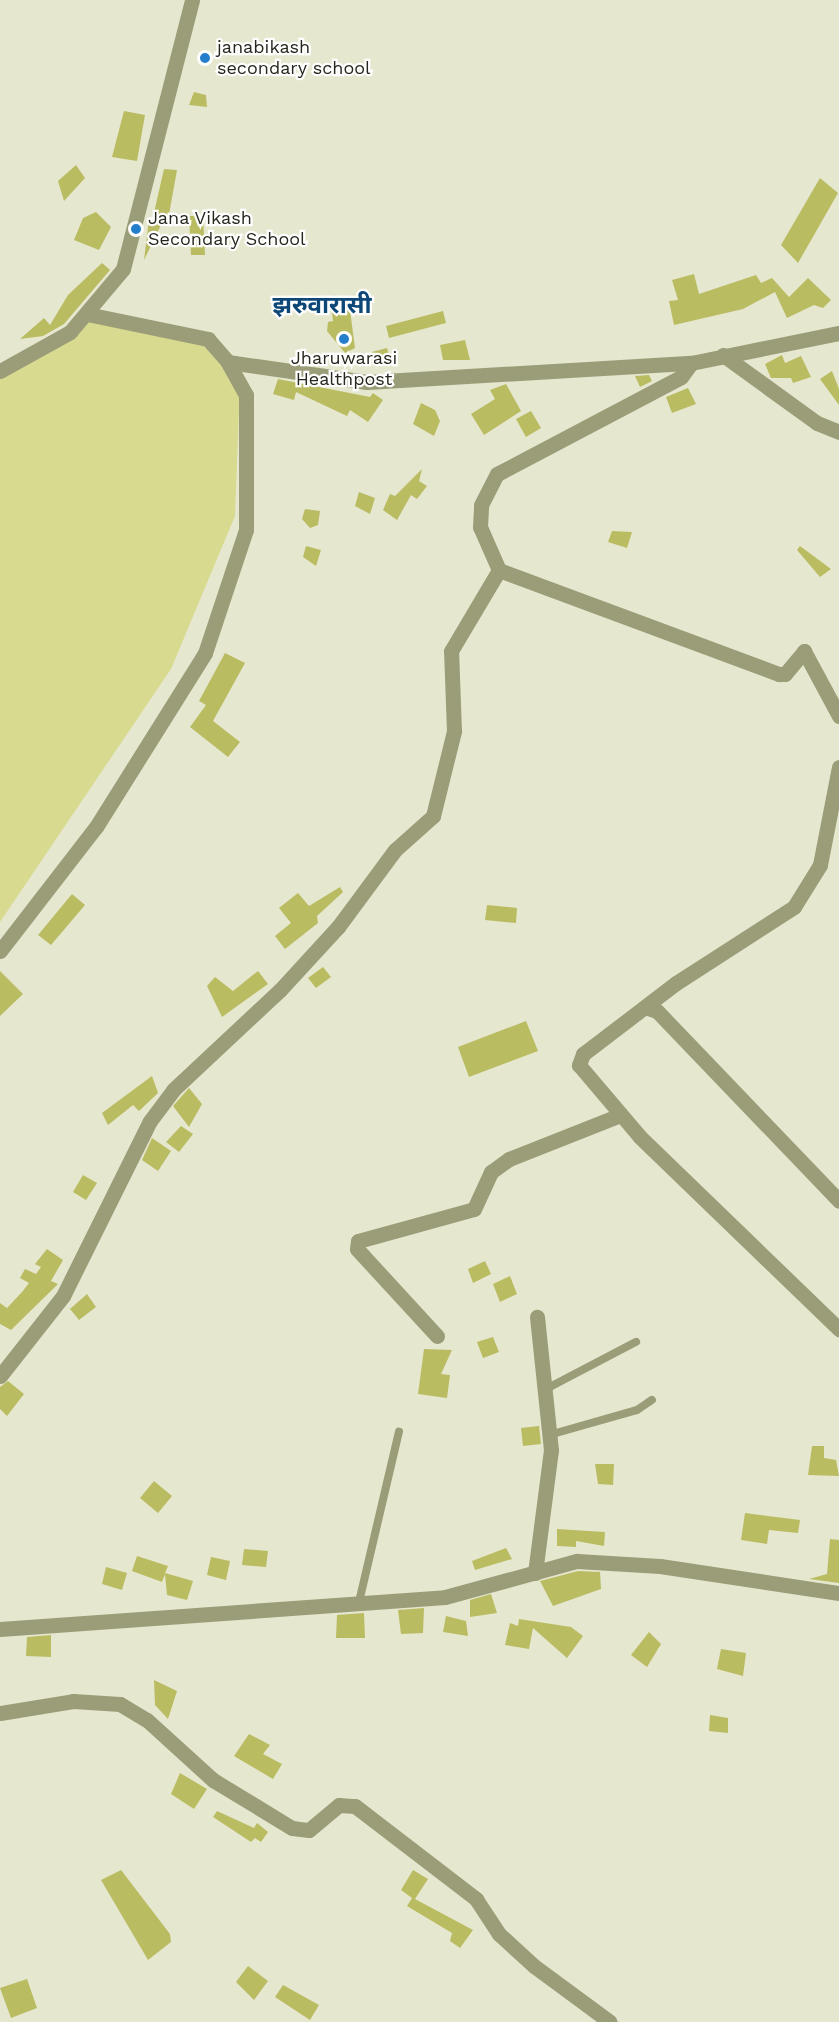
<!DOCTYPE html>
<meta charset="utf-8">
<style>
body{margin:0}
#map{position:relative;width:839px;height:2022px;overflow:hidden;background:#e6e7cf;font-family:"Work Sans","Noto Sans Devanagari",sans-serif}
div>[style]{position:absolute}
.green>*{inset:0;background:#d8da90}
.building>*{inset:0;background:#babc62}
.service>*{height:8px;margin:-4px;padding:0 4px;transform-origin:4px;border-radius:4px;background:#9b9d78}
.minor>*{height:15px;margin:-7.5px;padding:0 7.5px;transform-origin:7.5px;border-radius:7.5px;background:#9b9d78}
.tertiary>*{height:15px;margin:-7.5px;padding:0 7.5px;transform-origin:7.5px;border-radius:7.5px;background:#9b9d78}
.dots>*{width:16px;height:16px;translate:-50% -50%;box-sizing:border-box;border:3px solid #fff;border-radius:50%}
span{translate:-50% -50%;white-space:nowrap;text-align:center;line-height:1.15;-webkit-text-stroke:4.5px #fff;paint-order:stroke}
.poi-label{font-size:18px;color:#27271e}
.left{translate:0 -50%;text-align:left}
.district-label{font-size:24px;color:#0d4778;font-weight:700}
</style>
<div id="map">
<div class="green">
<div style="clip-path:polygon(97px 314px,203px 340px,240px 383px,235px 516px,171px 669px,0 922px,0 373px)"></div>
</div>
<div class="building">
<div style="clip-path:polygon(194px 92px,206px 95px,207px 107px,189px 105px)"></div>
<div style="clip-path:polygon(124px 111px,145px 115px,137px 161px,112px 157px)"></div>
<div style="clip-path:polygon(76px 165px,85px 178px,64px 201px,58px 181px)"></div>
<div style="clip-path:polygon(164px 169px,177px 170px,168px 220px,153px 217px)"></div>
<div style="clip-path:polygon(820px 178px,838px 193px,798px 263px,781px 245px)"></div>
<div style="clip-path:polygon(96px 212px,111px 227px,99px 250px,74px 240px,83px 218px)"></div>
<div style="clip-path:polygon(189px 216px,203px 216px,205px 255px,191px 255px)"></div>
<div style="clip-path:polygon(149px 219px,163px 221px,144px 260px)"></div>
<div style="clip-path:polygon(102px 263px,110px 270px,64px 324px,43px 336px,20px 339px,44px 318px,50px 325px,68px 295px)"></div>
<div style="clip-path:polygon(694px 274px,699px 294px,756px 275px,761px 283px,772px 278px,789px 297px,808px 278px,831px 300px,823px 308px,814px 305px,787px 318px,775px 292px,743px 309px,674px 325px,669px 301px,678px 300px,672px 280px)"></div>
<div style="clip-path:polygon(350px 310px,355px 348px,345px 353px,327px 331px,328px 322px,333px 321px,332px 313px)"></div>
<div style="clip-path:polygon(443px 311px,446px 323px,389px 338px,386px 326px)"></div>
<div style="clip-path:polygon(465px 340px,470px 360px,443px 360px,440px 345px)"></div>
<div style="clip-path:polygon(387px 348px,391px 362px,376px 366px,372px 352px)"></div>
<div style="clip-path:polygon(782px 355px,785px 363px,801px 356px,811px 377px,793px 383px,791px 378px,771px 378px,765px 364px)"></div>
<div style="clip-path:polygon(832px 371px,839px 389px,839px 405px,820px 379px)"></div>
<div style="clip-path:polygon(649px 375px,652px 381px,640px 387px,635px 376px)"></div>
<div style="clip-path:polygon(278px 379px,370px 397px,373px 393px,383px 400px,368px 422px,350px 410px,347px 416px,296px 392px,294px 400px,273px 394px)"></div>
<div style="clip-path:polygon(506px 384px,521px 411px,484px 435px,471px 414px,495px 399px,490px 390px)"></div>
<div style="clip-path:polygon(688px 388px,696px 404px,672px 413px,666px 397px)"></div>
<div style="clip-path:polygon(421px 403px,435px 410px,440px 421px,434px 436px,413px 424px)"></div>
<div style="clip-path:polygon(531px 411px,541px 428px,526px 437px,516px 419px)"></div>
<div style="clip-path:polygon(422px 469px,419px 481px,427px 486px,417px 499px,411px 495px,397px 520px,383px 510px,390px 494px,395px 496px)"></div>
<div style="clip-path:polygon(359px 492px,375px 498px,370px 514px,355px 506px)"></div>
<div style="clip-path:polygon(305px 509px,320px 511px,318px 525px,310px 528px,302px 519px)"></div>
<div style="clip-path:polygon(612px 531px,632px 532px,627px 548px,608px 542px)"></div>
<div style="clip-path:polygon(306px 546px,321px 550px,316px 566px,303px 557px)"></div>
<div style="clip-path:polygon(800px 546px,831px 569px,820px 577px,797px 550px)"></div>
<div style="clip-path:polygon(225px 653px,245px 663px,213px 721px,240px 742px,228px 757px,190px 727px,206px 705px,199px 701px)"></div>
<div style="clip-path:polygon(340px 887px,343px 892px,317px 916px,318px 923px,285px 949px,275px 936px,291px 923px,279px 908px,298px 893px,309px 906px)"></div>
<div style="clip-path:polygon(72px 894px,85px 905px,51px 945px,38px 935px)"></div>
<div style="clip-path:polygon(487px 905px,517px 908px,516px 923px,485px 920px)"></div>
<div style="clip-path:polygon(323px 967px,331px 977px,316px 988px,308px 978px)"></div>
<div style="clip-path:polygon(0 971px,23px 994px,0 1016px)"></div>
<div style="clip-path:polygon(258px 971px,268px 984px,222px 1017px,207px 986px,215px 977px,233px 991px)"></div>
<div style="clip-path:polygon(526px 1021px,538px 1051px,469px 1077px,458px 1047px)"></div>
<div style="clip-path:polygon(152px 1076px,158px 1093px,139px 1111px,133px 1105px,108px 1125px,102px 1113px)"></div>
<div style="clip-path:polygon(189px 1088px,202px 1104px,189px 1127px,173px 1106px)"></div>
<div style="clip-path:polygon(181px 1126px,193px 1134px,179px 1152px,166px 1142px)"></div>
<div style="clip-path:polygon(152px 1138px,171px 1151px,158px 1171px,142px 1160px)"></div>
<div style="clip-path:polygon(83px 1175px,97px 1183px,86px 1200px,73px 1192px)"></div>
<div style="clip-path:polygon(47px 1249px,63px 1260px,51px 1281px,58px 1284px,11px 1330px,0 1324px,0 1303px,7px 1308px,22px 1292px,29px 1283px,20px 1278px,25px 1269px,36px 1274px,41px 1267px,35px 1264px)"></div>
<div style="clip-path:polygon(485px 1261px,491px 1274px,473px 1283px,468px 1269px)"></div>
<div style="clip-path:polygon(510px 1276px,517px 1294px,500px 1302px,493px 1284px)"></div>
<div style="clip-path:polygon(87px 1294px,96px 1307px,79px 1320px,70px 1309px)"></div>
<div style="clip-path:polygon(493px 1337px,499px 1352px,483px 1358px,477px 1342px)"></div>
<div style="clip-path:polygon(424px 1349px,452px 1350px,441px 1374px,450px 1375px,447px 1398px,418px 1394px)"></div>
<div style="clip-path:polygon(8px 1381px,24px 1394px,7px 1416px,0 1409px,0 1387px)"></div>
<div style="clip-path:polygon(539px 1426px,541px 1444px,523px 1446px,521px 1428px)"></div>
<div style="clip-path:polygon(812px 1446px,824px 1446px,824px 1458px,836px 1460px,839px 1476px,808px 1475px)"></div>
<div style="clip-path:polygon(595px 1464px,614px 1464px,613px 1485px,598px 1484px)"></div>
<div style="clip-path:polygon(154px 1481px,172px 1496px,158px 1513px,140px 1498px)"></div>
<div style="clip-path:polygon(745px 1513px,800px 1520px,798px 1533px,769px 1530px,767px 1544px,741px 1540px)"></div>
<div style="clip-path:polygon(557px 1529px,605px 1532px,604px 1546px,576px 1541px,576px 1547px,557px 1546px)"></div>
<div style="clip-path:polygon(830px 1539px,839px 1540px,839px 1583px,809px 1579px,827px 1574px)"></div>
<div style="clip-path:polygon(506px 1548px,512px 1559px,475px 1570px,472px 1561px)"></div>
<div style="clip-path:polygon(244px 1549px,268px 1551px,266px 1567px,242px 1565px)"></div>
<div style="clip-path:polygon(137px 1556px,168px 1566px,165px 1573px,193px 1581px,187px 1600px,167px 1595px,165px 1574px,162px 1582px,132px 1571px)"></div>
<div style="clip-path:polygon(211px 1557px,230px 1561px,226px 1580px,207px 1575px)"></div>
<div style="clip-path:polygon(106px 1567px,127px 1573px,122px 1590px,102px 1584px)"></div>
<div style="clip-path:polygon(578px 1571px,600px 1572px,601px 1589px,553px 1606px,540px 1581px)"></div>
<div style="clip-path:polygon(491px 1594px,497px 1613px,470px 1617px,470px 1600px)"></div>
<div style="clip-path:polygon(424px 1608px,423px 1633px,401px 1634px,398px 1610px)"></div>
<div style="clip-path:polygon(364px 1613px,365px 1638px,336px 1638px,337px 1615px)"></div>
<div style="clip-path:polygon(446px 1616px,466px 1621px,468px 1636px,443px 1632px)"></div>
<div style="clip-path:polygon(519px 1619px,571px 1627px,583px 1636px,567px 1658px,533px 1628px,529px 1649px,505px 1645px,510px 1623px,518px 1626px)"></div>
<div style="clip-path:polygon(649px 1632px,661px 1644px,647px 1667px,631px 1655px)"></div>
<div style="clip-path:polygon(51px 1635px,51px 1657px,26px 1656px,27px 1637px)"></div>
<div style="clip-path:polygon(721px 1649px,746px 1653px,743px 1676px,717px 1669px)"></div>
<div style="clip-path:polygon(154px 1680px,177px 1691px,168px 1719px,155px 1705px)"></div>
<div style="clip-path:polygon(710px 1715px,728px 1718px,728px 1733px,709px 1731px)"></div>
<div style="clip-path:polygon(249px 1734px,270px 1745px,263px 1754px,282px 1764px,273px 1779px,234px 1756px)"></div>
<div style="clip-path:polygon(180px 1773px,207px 1789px,194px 1809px,171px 1794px)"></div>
<div style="clip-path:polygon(217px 1811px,254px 1828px,257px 1823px,268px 1832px,261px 1842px,255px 1838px,251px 1842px,213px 1817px)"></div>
<div style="clip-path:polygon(121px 1870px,170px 1934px,171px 1942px,148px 1960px,101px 1880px)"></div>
<div style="clip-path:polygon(413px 1870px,428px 1879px,415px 1899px,473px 1930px,460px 1948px,450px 1941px,452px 1933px,407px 1906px,412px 1898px,401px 1890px)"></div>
<div style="clip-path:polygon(248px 1966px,268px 1981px,254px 2000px,236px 1982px)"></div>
<div style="clip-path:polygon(27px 1979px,37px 2008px,11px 2018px,0 1988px)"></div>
<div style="clip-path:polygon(283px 1985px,319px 2005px,310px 2020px,275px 1997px)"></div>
</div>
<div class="service">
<div style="left:544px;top:1390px;width:104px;rotate:-27.6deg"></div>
<div style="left:549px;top:1435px;width:91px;rotate:-15.9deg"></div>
<div style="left:637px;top:1410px;width:18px;rotate:-34deg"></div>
<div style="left:359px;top:1602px;width:175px;rotate:-76.8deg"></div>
</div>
<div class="minor">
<div style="left:87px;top:314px;width:124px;rotate:11.7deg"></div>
<div style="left:208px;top:339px;width:30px;rotate:49deg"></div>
<div style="left:228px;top:362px;width:140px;rotate:8.2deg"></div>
<div style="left:367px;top:382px;width:325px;rotate:-3.4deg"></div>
<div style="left:691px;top:363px;width:151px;rotate:-11.5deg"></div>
<div style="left:723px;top:355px;width:116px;rotate:35.9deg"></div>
<div style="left:817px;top:423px;width:24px;rotate:22deg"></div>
<div style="left:499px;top:570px;width:299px;rotate:20.4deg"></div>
<div style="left:779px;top:674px;width:6px"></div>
<div style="left:785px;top:674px;width:30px;rotate:-50deg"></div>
<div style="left:804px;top:651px;width:74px;rotate:61.7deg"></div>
<div style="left:839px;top:767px;width:100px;rotate:101deg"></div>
<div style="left:820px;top:865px;width:49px;rotate:121.8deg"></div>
<div style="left:794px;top:907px;width:140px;rotate:147.2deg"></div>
<div style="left:676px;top:983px;width:117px;rotate:142.6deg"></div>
<div style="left:583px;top:1054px;width:12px;rotate:110deg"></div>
<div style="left:579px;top:1065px;width:94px;rotate:49.7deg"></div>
<div style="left:640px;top:1137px;width:277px;rotate:44deg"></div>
<div style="left:0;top:951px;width:157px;rotate:-52.3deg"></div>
<div style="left:96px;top:827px;width:205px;rotate:-57.9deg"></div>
<div style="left:205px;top:653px;width:130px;rotate:-71.6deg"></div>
<div style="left:246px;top:530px;width:135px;rotate:-90deg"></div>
<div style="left:246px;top:395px;width:38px;rotate:-119deg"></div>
<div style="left:648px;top:1008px;width:9px;rotate:18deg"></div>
<div style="left:657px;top:1011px;width:263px;rotate:46.2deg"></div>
<div style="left:437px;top:1336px;width:118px;rotate:-132.6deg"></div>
<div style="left:357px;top:1249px;width:8px;rotate:-83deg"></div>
<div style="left:358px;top:1241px;width:120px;rotate:-15.4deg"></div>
<div style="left:474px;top:1209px;width:41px;rotate:-65.3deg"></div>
<div style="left:491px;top:1172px;width:22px;rotate:-36deg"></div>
<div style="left:509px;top:1159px;width:119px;rotate:-21.6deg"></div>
<div style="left:0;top:1376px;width:102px;rotate:-51.8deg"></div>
<div style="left:63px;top:1296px;width:195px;rotate:-63.6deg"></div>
<div style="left:150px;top:1121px;width:39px;rotate:-53deg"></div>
<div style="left:173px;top:1090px;width:146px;rotate:-43.1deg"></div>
<div style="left:280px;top:990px;width:86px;rotate:-47.4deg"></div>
<div style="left:338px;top:927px;width:96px;rotate:-53.5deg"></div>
<div style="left:395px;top:850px;width:51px;rotate:-41.8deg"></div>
<div style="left:433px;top:816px;width:88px;rotate:-76.1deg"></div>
<div style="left:454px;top:731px;width:80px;rotate:-92.1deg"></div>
<div style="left:451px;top:651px;width:94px;rotate:-59.3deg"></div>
<div style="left:499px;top:570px;width:47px;rotate:-113.8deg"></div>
<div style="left:480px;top:527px;width:22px;rotate:-87deg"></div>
<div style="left:481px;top:505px;width:35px;rotate:-63deg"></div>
<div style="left:497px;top:474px;width:208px;rotate:-27.8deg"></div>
<div style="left:681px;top:377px;width:17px;rotate:-54deg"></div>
<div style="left:535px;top:1573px;width:124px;rotate:-82.6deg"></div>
<div style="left:551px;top:1450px;width:134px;rotate:-96deg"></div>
<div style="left:0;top:1713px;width:74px;rotate:-9.3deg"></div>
<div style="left:73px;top:1701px;width:47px;rotate:3.7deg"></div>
<div style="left:120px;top:1704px;width:31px;rotate:31deg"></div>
<div style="left:147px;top:1720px;width:89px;rotate:42.3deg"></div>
<div style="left:213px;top:1780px;width:92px;rotate:31.3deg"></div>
<div style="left:292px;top:1828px;width:17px;rotate:7deg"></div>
<div style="left:309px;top:1830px;width:39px;rotate:-40deg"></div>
<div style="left:339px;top:1805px;width:16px;rotate:4deg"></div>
<div style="left:355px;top:1806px;width:153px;rotate:37.5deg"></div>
<div style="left:476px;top:1899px;width:42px;rotate:56.7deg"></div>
<div style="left:499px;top:1934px;width:47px;rotate:42.4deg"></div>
<div style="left:534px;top:1966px;width:94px;rotate:36.4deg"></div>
</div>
<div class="tertiary">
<div style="left:0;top:371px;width:80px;rotate:-29.1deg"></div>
<div style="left:70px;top:332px;width:82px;rotate:-49.9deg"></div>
<div style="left:123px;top:269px;width:278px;rotate:-75.6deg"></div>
<div style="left:0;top:1629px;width:446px;rotate:-4.1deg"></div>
<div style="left:445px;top:1597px;width:137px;rotate:-15.3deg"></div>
<div style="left:577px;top:1561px;width:83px;rotate:3.4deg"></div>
<div style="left:660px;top:1566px;width:181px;rotate:8.6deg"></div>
</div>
<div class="dots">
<div style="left:205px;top:58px;background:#257ecc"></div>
<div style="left:136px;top:229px;background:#257ecc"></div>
<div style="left:344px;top:339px;background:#257ecc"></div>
</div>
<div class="poi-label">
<span class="left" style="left:217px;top:58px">janabikash<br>secondary school</span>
<span class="left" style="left:148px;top:229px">Jana Vikash<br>Secondary School</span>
<span style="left:344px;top:369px">Jharuwarasi<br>Healthpost</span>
</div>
<div class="district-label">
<span style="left:322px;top:306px">झरुवारासी</span>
</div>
</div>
